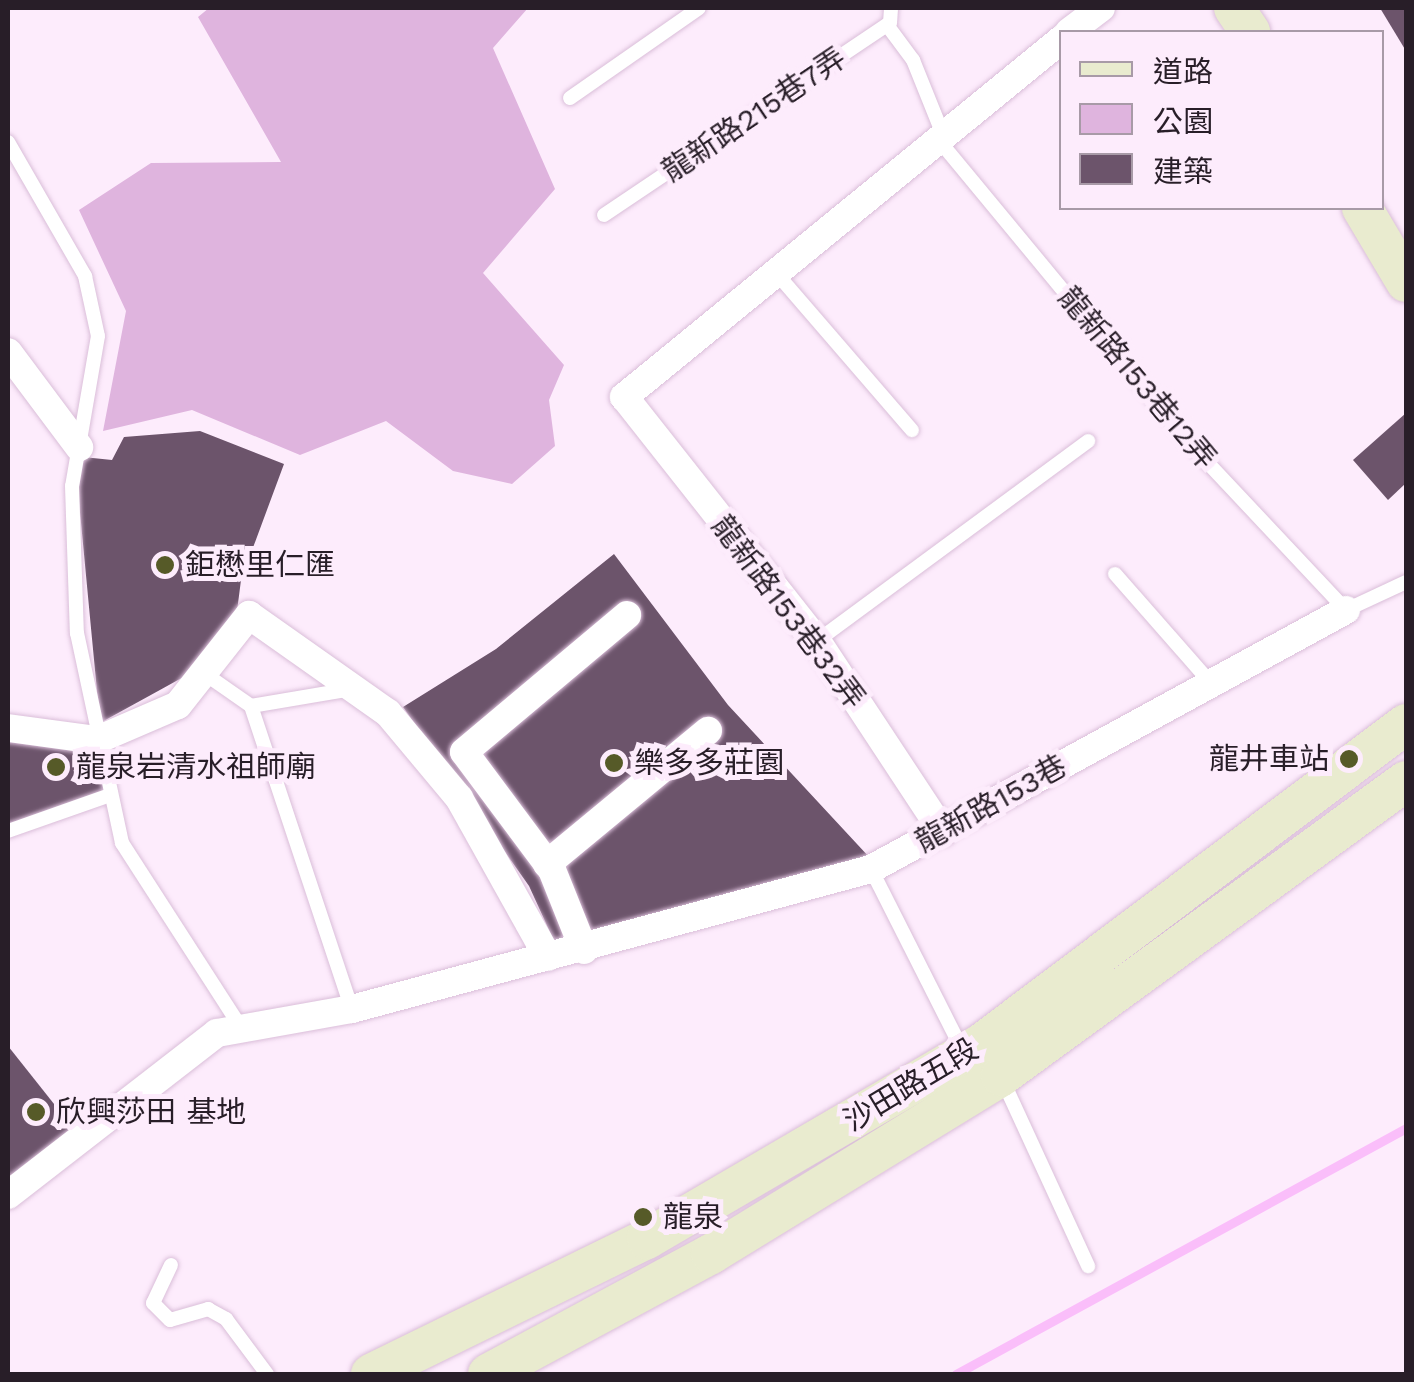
<!DOCTYPE html>
<meta charset="utf-8">
<style>
body{margin:0}
#map{position:relative;width:1414px;height:1382px;overflow:hidden;background:#fdecfc;font-family:"Work Sans","Noto Sans TC",sans-serif}
div>[style]{position:absolute}
.green>*{inset:0;background:#dfb4de}
.stream>*{height:9px;margin:-4.5px;padding:0 4.5px;transform-origin:4.5px;border-radius:4.5px;background:#fabefa}
.building>*{inset:0;background:#6c546b}
.roads{filter:drop-shadow(0 0 2px #dabed9) drop-shadow(0 0 2px #dabed9)}
.lane>*{height:14px;margin:-7px;padding:0 7px;transform-origin:7px;border-radius:7px;background:#fff}
.street>*{height:28px;margin:-14px;padding:0 14px;transform-origin:14px;border-radius:14px;background:#fff}
.secondary>*{height:40px;margin:-20px;padding:0 20px;transform-origin:20px;border-radius:20px;background:#e9ebcf}
.dots>*{width:28px;height:28px;translate:-50% -50%;box-sizing:border-box;border:5px solid #fdecfc;border-radius:50%}
span{translate:-50% -50%;white-space:nowrap;text-align:center;line-height:1.15;-webkit-text-stroke:10px #fdecfc;paint-order:stroke}
.street-label{font-size:30px;color:#281e28}
.poi-label{font-size:30px;color:#281e28}
.left{translate:0 -50%;text-align:left}
.right{translate:-100% -50%;text-align:right}
.frame{position:absolute;inset:0;border:10px solid #281e28;pointer-events:none}
.legend{position:absolute;left:1059px;top:30px;width:325px;height:180px;box-sizing:border-box;background:#fdecfc;border:2px solid #a89aa7;margin:0;padding:12px 18px;list-style:none;font-size:30px;color:#281e28}
.legend li{display:flex;align-items:center;gap:20px;height:50px}
.legend b{width:50px;border:2px solid #a89aa7}
</style>
<div id="map">
<div class="green">
<div style="clip-path:polygon(209px 8px,528px 8px,493px 48px,555px 189px,483px 273px,564px 365px,549px 400px,555px 446px,512px 484px,453px 471px,386px 421px,300px 455px,192px 410px,103px 431px,126px 311px,79px 210px,151px 163px,281px 162px,198px 17px)"></div>
</div>
<div class="stream">
<div style="left:956px;top:1374px;width:513px;rotate:-28.66deg"></div>
</div>
<div class="building">
<div style="clip-path:polygon(1380px 8px,1406px 8px,1406px 51px)"></div>
<div style="clip-path:polygon(1406px 413px,1406px 483px,1388px 500px,1353px 460px)"></div>
<div style="clip-path:polygon(200px 431px,284px 464px,241px 580px,235px 627px,198px 669px,100px 723px,78px 491px,83px 457px,112px 460px,124px 437px)"></div>
<div style="clip-path:polygon(614px 554px,728px 705px,870px 858px,554px 941px,529px 886px,403px 707px,496px 649px)"></div>
<div style="clip-path:polygon(8px 728px,97px 740px,110px 795px,8px 831px)"></div>
<div style="clip-path:polygon(8px 1046px,85px 1143px,8px 1195px)"></div>
</div>
<div class="roads">
<div class="lane">
<div style="left:887px;top:25px;width:44px;rotate:53.4deg"></div>
<div style="left:913px;top:60px;width:78px;rotate:68.1deg"></div>
<div style="left:570px;top:98px;width:157px;rotate:-34.9deg"></div>
<div style="left:937px;top:138px;width:398px;rotate:50.4deg"></div>
<div style="left:1191px;top:445px;width:226px;rotate:46.8deg"></div>
<div style="left:1346px;top:610px;width:66px;rotate:-25deg"></div>
<div style="left:8px;top:142px;width:155px;rotate:60.1deg"></div>
<div style="left:85px;top:276px;width:61px;rotate:77.8deg"></div>
<div style="left:98px;top:336px;width:152px;rotate:99.8deg"></div>
<div style="left:72px;top:486px;width:147px;rotate:88.1deg"></div>
<div style="left:77px;top:633px;width:215px;rotate:77.9deg"></div>
<div style="left:122px;top:843px;width:218px;rotate:57.2deg"></div>
<div style="left:604px;top:215px;width:344px;rotate:-33.9deg"></div>
<div style="left:890px;top:23px;width:15px;rotate:-86deg"></div>
<div style="left:778px;top:275px;width:205px;rotate:49.2deg"></div>
<div style="left:1115px;top:574px;width:141px;rotate:48.7deg"></div>
<div style="left:817px;top:641px;width:337px;rotate:-36.4deg"></div>
<div style="left:208px;top:676px;width:52px;rotate:34.9deg"></div>
<div style="left:251px;top:706px;width:319px;rotate:71.6deg"></div>
<div style="left:251px;top:706px;width:102px;rotate:-9.6deg"></div>
<div style="left:8px;top:831px;width:108px;rotate:-19.4deg"></div>
<div style="left:871px;top:869px;width:202px;rotate:63.2deg"></div>
<div style="left:1003px;top:1081px;width:204px;rotate:65.3deg"></div>
<div style="left:171px;top:1265px;width:42px;rotate:115.3deg"></div>
<div style="left:153px;top:1303px;width:24px;rotate:45deg"></div>
<div style="left:170px;top:1320px;width:40px;rotate:-16deg"></div>
<div style="left:208px;top:1309px;width:21px;rotate:29deg"></div>
<div style="left:226px;top:1319px;width:69px;rotate:53.3deg"></div>
</div>
<div class="street">
<div style="left:1069px;top:32px;width:40px;rotate:-37deg"></div>
<div style="left:8px;top:352px;width:119px;rotate:53.2deg"></div>
<div style="left:8px;top:728px;width:90px;rotate:7.7deg"></div>
<div style="left:97px;top:740px;width:88px;rotate:-23.4deg"></div>
<div style="left:178px;top:705px;width:115px;rotate:-51.7deg"></div>
<div style="left:249px;top:615px;width:170px;rotate:35.2deg"></div>
<div style="left:388px;top:713px;width:111px;rotate:50.1deg"></div>
<div style="left:459px;top:798px;width:182px;rotate:60.8deg"></div>
<div style="left:943px;top:832px;width:229px;rotate:-123.4deg"></div>
<div style="left:817px;top:641px;width:311px;rotate:-128.3deg"></div>
<div style="left:624px;top:397px;width:566px;rotate:-39.26deg"></div>
<div style="left:547px;top:864px;width:209px;rotate:-39.6deg"></div>
<div style="left:584px;top:950px;width:86px;rotate:-111.8deg"></div>
<div style="left:552px;top:870px;width:147px;rotate:-126.7deg"></div>
<div style="left:464px;top:752px;width:213px;rotate:-40deg"></div>
<div style="left:8px;top:1195px;width:264px;rotate:-37.8deg"></div>
<div style="left:217px;top:1033px;width:137px;rotate:-10.1deg"></div>
<div style="left:352px;top:1009px;width:538px;rotate:-15.1deg"></div>
<div style="left:871px;top:869px;width:541px;rotate:-28.6deg"></div>
</div>
<div class="secondary">
<div style="left:1234px;top:8px;width:29px;rotate:56deg"></div>
<div style="left:1362px;top:208px;width:86px;rotate:59.3deg"></div>
<div style="left:371px;top:1374px;width:307px;rotate:-26.1deg"></div>
<div style="left:647px;top:1239px;width:387px;rotate:-30.3deg"></div>
<div style="left:981px;top:1044px;width:532px;rotate:-36.98deg"></div>
<div style="left:488px;top:1374px;width:253px;rotate:-28.3deg"></div>
<div style="left:711px;top:1254px;width:340px;rotate:-31.5deg"></div>
<div style="left:1001px;top:1076px;width:501px;rotate:-36.07deg"></div>
</div>
</div>
<div class="dots">
<div style="left:165px;top:565px;background:#565a28"></div>
<div style="left:1349px;top:759px;background:#565a28"></div>
<div style="left:614px;top:763px;background:#565a28"></div>
<div style="left:56px;top:767px;background:#565a28"></div>
<div style="left:36px;top:1112px;background:#565a28"></div>
<div style="left:643px;top:1217px;background:#565a28"></div>
</div>
<div class="street-label">
<span style="left:754px;top:115px;rotate:-34deg">龍新路215巷7弄</span>
<span style="left:1137px;top:378px;rotate:50deg">龍新路153巷12弄</span>
<span style="left:788px;top:612px;rotate:53deg">龍新路153巷32弄</span>
<span style="left:991px;top:804px;rotate:-29deg">龍新路153巷</span>
<span style="left:911px;top:1085px;rotate:-31deg">沙田路五段</span>
</div>
<div class="poi-label">
<span class="left" style="left:185px;top:565px">鉅懋里仁匯</span>
<span class="right" style="left:1329px;top:759px">龍井車站</span>
<span class="left" style="left:634px;top:763px">樂多多莊園</span>
<span class="left" style="left:76px;top:767px">龍泉岩清水祖師廟</span>
<span class="left" style="left:56px;top:1112px">欣興莎田 基地</span>
<span class="left" style="left:663px;top:1217px">龍泉</span>
</div>
<div class="frame"></div>
<ul class="legend">
<li><b style="height:12px;background:#e9ebcf"></b>道路</li>
<li><b style="height:28px;background:#dfb4de"></b>公園</li>
<li><b style="height:28px;background:#6c546b"></b>建築</li>
</ul>
</div>
